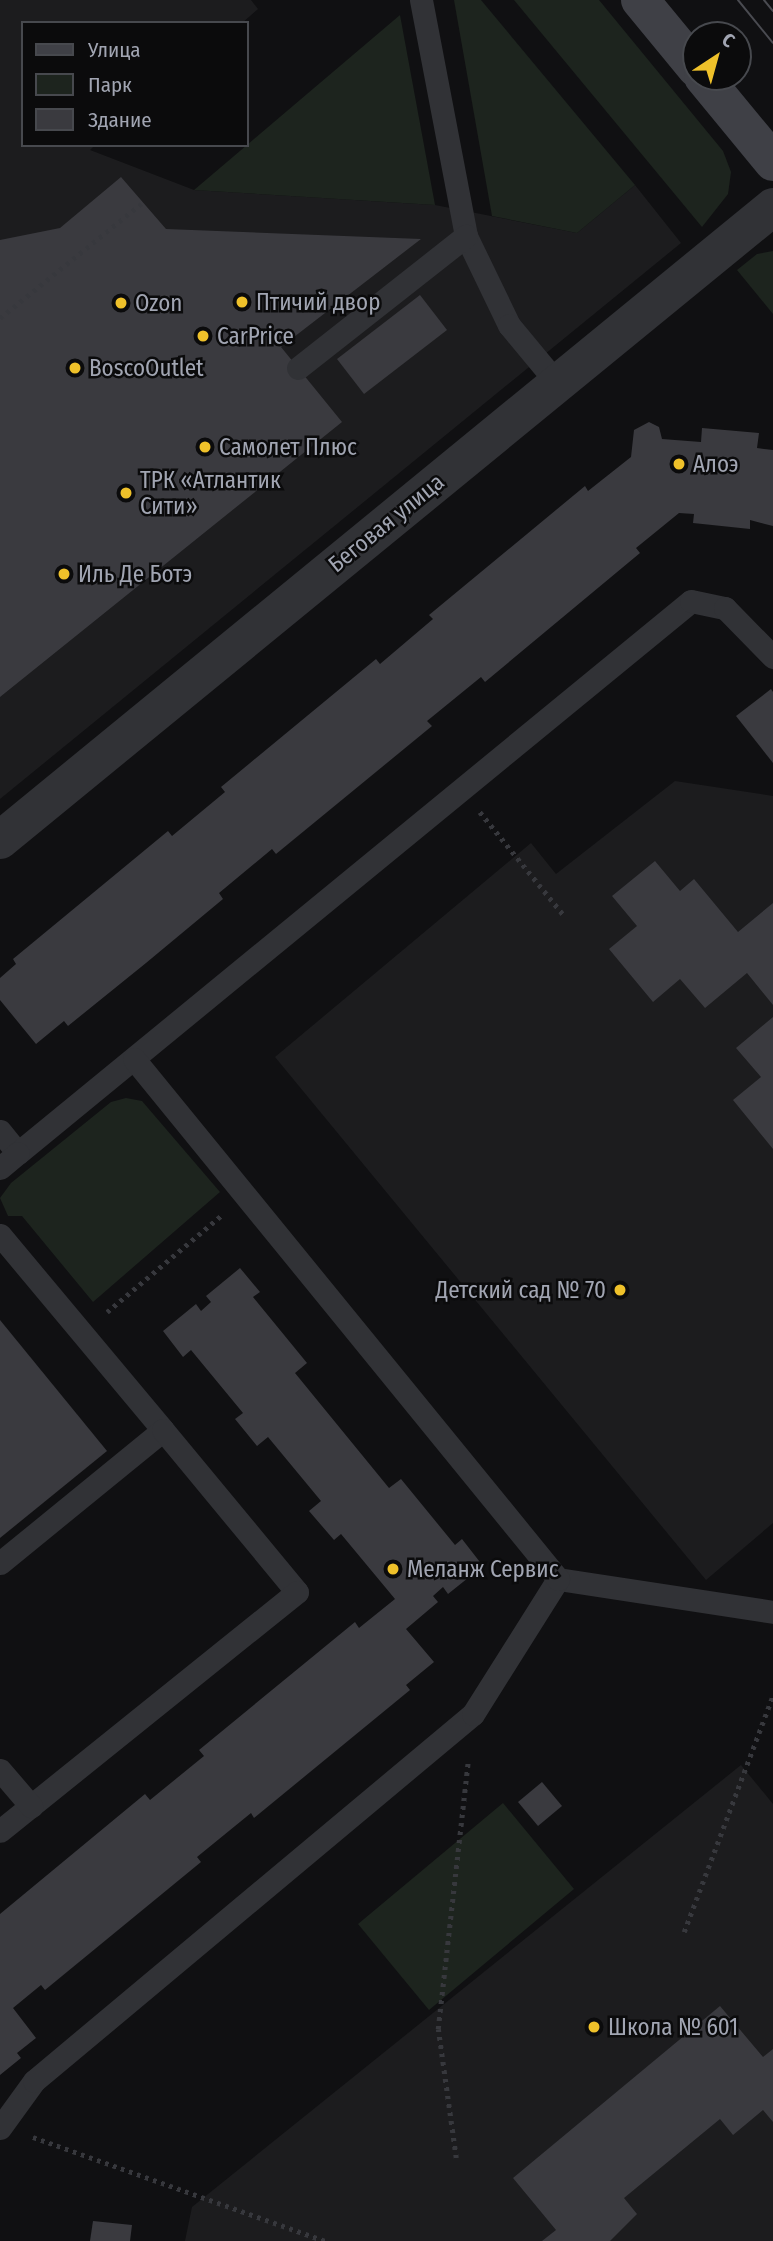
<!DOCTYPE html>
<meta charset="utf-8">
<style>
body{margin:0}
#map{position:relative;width:773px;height:2241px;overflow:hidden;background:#101012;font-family:"Fira Sans Condensed",sans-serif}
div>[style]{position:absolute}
.built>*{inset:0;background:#1c1c1e}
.green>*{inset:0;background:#1d241e}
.building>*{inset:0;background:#3a3a3f}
.path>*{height:4.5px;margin-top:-2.25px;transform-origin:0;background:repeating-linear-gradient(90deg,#37383d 0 3.5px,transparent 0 8.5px)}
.service>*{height:23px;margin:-11.5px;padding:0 11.5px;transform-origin:11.5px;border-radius:11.5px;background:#313236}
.minor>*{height:38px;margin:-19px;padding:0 19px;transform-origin:19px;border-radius:19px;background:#313236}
.secondary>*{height:38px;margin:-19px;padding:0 19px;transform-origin:19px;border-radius:19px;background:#3f4046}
.tram>*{height:2px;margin:-1px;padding:0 1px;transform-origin:1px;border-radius:1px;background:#4a4b51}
.dots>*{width:19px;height:19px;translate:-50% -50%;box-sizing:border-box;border:4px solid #0b0b0c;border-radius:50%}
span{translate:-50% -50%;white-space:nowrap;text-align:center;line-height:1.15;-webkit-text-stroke:5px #0b0b0c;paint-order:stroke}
.poi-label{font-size:23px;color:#a1a5b2}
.left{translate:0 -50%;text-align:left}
.right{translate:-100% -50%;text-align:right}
.street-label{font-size:23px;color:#a1a5b2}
.legend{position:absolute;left:21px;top:21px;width:228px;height:126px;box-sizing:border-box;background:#0b0b0c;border:2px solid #47494e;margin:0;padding:9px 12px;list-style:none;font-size:21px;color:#a1a5b2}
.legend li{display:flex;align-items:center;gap:14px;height:35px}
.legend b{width:35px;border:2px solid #47494e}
.north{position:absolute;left:682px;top:21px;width:70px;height:70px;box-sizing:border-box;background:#0b0b0c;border:2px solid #47494e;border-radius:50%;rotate:36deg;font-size:19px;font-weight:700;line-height:28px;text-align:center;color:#a1a5b2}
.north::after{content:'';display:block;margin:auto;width:24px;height:32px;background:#efc12a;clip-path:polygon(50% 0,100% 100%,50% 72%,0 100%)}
</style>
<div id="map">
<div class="built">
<div style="clip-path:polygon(0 0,251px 0,258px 9px,242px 23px,23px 23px,23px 145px,95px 145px,90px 150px,194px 190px,435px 205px,577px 233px,635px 185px,681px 243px,0 799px)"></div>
<div style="clip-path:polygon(675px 781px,773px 796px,773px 1523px,706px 1580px,275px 1057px,531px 843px,556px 874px)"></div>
<div style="clip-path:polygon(741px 1765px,773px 1804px,773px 2241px,185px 2241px,192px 2207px)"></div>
</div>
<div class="green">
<div style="clip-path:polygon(454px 0,481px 0,635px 185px,577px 233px,492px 216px)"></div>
<div style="clip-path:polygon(514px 0,599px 0,723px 151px,731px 172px,728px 194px,702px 227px)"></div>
<div style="clip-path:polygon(400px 15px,435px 205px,194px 190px,247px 145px)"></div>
<div style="clip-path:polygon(773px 251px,773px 314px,737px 270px,757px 254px)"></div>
<div style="clip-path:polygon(126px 1098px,142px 1101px,220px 1192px,93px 1302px,22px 1216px,8px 1216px,0 1198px,11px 1183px,111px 1102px)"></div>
<div style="clip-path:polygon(503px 1803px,574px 1889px,429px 2010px,358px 1924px)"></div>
</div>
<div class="building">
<div style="clip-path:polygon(121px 177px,166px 229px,421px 239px,281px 347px,342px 422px,0 697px,0 240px,60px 228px)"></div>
<div style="clip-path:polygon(420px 295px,447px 330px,364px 394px,337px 359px)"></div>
<div style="clip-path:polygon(649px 422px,659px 427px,662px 439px,701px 442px,702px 428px,759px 433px,757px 448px,773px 450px,773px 526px,750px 520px,750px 529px,693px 523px,694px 514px,679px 513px,636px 548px,640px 553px,485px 682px,481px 677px,427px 721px,432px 726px,276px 854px,272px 849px,219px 893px,223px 899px,146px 963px,68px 1026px,64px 1021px,36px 1044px,0 1000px,0 978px,16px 964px,13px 959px,168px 831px,172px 836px,225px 792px,221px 787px,376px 659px,380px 664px,433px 619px,429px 615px,585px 486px,588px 491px,631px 457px,634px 430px)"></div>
<div style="clip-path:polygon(771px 689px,773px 692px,773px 763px,736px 716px)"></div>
<div style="clip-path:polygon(655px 861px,680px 891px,694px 879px,738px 932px,773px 903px,773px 1005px,747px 973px,705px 1008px,680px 979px,653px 1002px,609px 949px,637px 926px,612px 896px)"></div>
<div style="clip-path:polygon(773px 1017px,773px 1149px,733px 1100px,761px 1077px,736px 1048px)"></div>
<div style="clip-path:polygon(240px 1268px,260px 1292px,253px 1297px,307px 1363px,295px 1373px,389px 1488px,401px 1479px,455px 1545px,462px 1539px,483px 1566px,448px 1594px,443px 1587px,433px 1596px,438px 1602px,406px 1629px,434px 1662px,406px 1685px,410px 1690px,254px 1818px,251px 1813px,197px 1857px,201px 1862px,45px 1990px,41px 1985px,13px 2008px,36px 2038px,17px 2053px,21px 2058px,0 2075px,0 1914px,145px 1794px,150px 1800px,204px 1756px,199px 1750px,355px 1622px,359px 1628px,395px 1599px,341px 1534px,334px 1540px,309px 1511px,321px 1501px,268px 1437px,257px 1446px,235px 1419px,243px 1413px,191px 1350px,183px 1357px,163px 1331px,196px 1304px,201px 1311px,211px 1302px,206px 1296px)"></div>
<div style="clip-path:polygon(0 1320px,107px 1451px,0 1538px)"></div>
<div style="clip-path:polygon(542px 1782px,562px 1806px,538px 1826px,518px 1802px)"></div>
<div style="clip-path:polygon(720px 2006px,763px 2057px,773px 2049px,773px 2122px,763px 2110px,733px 2135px,720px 2119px,624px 2198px,637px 2214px,610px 2241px,542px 2241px,556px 2230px,513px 2178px)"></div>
<div style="clip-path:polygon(93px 2221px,132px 2225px,130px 2241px,90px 2241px)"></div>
</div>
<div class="path">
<div style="left:0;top:318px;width:184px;rotate:-39deg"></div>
<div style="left:480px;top:812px;width:132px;rotate:50.9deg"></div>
<div style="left:107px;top:1312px;width:152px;rotate:-40.2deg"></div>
<div style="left:684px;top:1932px;width:253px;rotate:-69.4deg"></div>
<div style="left:33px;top:2137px;width:310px;rotate:19.6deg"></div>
<div style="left:456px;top:2158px;width:130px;rotate:-97.9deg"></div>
<div style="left:438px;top:2029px;width:271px;rotate:-83.6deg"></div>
</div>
<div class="service">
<div style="left:421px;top:0;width:240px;rotate:79.2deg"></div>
<div style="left:466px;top:236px;width:99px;rotate:64.2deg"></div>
<div style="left:509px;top:325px;width:75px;rotate:50.4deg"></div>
<div style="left:298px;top:368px;width:214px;rotate:-38.2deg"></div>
<div style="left:0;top:1131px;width:28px;rotate:51deg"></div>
<div style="left:18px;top:1153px;width:870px;rotate:-39.36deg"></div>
<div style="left:691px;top:601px;width:35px;rotate:12deg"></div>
<div style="left:725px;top:608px;width:69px;rotate:45.6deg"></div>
<div style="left:0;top:1168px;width:23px;rotate:-40deg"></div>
<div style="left:0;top:1235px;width:254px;rotate:50.1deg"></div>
<div style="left:0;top:1563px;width:210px;rotate:-39.2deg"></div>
<div style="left:163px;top:1430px;width:210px;rotate:50.4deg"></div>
<div style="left:297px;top:1592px;width:381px;rotate:141.2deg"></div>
<div style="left:558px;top:1579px;width:218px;rotate:8.7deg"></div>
<div style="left:0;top:1770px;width:48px;rotate:49.3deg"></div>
<div style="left:0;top:2128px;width:58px;rotate:-54.1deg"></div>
<div style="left:34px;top:2081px;width:572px;rotate:-39.9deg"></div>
<div style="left:473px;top:1714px;width:160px;rotate:-57.8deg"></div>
<div style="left:558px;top:1579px;width:671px;rotate:-129.19deg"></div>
</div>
<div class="minor">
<div style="left:0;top:840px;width:999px;rotate:-39.31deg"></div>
</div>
<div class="secondary">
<div style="left:640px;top:0;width:88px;rotate:50.5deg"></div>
<div style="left:703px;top:77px;width:110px;rotate:50.5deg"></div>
</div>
<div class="tram">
<div style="left:738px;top:0;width:55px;rotate:50.9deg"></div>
<div style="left:764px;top:0;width:14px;rotate:51deg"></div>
</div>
<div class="dots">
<div style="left:242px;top:302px;background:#efc12a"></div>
<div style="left:121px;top:303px;background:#efc12a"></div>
<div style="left:203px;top:336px;background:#efc12a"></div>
<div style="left:75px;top:368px;background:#efc12a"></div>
<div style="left:205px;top:447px;background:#efc12a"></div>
<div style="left:679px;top:464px;background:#efc12a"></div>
<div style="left:126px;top:493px;background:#efc12a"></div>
<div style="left:64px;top:574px;background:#efc12a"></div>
<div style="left:620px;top:1290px;background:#efc12a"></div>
<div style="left:393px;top:1569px;background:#efc12a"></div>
<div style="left:594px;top:2027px;background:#efc12a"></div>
</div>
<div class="poi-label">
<span class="left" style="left:256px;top:302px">Птичий двор</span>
<span class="left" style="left:135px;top:303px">Ozon</span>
<span class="left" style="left:217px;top:336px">CarPrice</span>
<span class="left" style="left:89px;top:368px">BoscoOutlet</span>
<span class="left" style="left:219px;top:447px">Самолет Плюс</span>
<span class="left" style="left:693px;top:464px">Алоэ</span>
<span class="left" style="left:140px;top:493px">ТРК «Атлантик<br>Сити»</span>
<span class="left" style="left:78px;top:574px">Иль Де Ботэ</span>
<span class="right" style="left:606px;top:1290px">Детский сад № 70</span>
<span class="left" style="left:407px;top:1569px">Меланж Сервис</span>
<span class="left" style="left:608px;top:2027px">Школа № 601</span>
</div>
<div class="street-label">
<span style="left:386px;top:523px;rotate:-39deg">Беговая улица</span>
</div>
<ul class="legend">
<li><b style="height:9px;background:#3f4046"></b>Улица</li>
<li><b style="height:19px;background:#1d241e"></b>Парк</li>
<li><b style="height:19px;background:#3a3a3f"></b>Здание</li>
</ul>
<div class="north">С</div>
</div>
